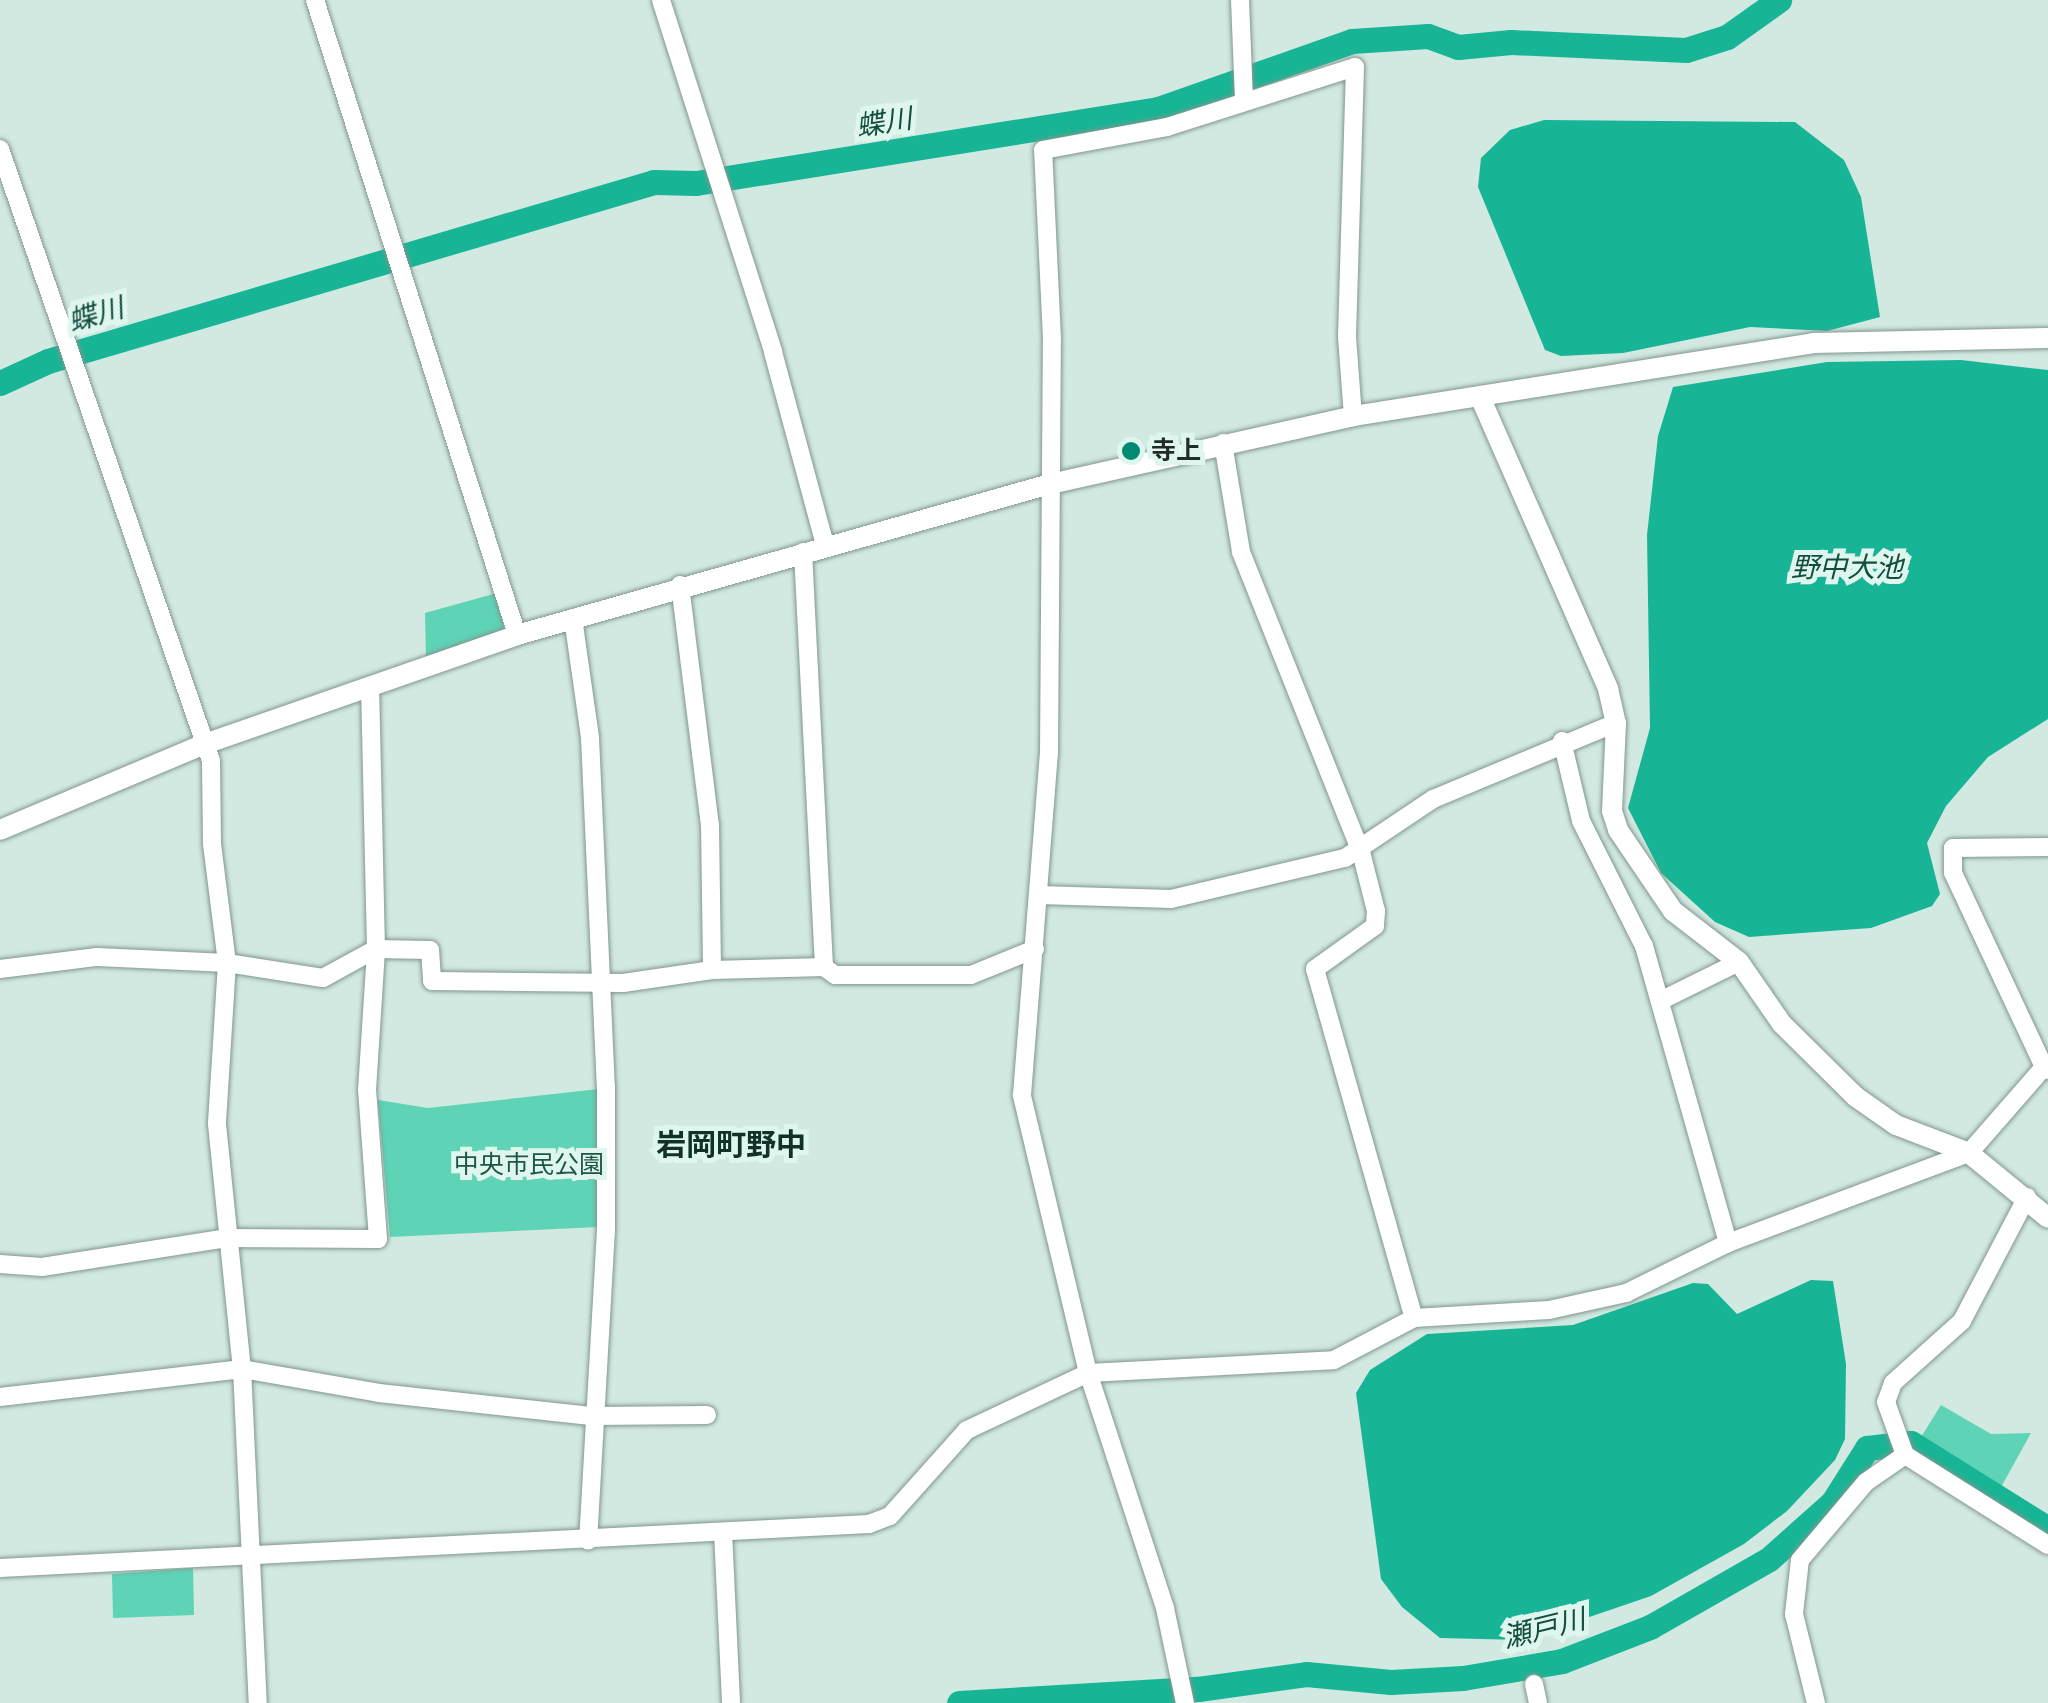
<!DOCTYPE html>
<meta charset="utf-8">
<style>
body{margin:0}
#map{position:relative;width:2048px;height:1703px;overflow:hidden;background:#d1e9e1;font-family:Roboto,"Noto Sans JP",sans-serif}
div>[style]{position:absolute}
.green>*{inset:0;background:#5ed3b6}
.water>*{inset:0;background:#17b595}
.river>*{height:25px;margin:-12.5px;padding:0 12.5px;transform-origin:12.5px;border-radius:12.5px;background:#17b595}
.roads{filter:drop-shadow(0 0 2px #81968f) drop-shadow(0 0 2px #81968f)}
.minor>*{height:18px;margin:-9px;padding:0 9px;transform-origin:9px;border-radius:9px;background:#fff}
.tertiary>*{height:20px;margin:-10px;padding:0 10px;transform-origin:10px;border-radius:10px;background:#fff}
.dots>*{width:28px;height:28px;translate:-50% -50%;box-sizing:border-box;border:5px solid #dff6ee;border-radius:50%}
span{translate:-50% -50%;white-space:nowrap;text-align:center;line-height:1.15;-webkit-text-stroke:10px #dff6ee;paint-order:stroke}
.poi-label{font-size:25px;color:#232b28;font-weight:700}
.left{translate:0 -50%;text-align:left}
.park-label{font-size:25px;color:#1d5547}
.water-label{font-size:28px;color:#134d40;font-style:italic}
.quarter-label{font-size:30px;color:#113129;font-weight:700}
</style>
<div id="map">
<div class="green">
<div style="clip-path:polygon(497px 593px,505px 633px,426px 658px,425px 613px)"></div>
<div style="clip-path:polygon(599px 1089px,598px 1227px,390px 1237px,378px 1100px,428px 1108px)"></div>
<div style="clip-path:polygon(1941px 1405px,1991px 1434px,2031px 1433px,2000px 1489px,1918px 1442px)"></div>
<div style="clip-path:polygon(193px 1568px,194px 1615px,113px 1618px,112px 1574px)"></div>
</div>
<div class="water">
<div style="clip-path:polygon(1544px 120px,1795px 122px,1844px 160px,1861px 197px,1880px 317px,1827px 331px,1750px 327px,1623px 353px,1561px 356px,1545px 350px,1478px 187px,1481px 158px,1510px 130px)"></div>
<div style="clip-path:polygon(1961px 360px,2048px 370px,2048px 719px,1988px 757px,1946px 806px,1927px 843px,1940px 894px,1932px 906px,1871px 928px,1749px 937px,1715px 922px,1661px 873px,1628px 808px,1650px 728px,1647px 535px,1658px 436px,1673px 387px,1827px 362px)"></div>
<div style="clip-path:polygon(1811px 1280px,1833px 1281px,1846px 1364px,1845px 1439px,1835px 1460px,1787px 1511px,1744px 1544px,1651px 1596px,1522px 1640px,1440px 1638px,1402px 1607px,1381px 1579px,1356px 1393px,1370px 1370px,1427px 1334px,1573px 1325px,1693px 1283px,1708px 1284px,1737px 1314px)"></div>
</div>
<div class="river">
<div style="left:0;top:383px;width:53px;rotate:-24.6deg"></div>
<div style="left:48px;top:361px;width:632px;rotate:-16.46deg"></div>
<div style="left:654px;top:182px;width:42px;rotate:1.4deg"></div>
<div style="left:696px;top:183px;width:468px;rotate:-9.1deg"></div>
<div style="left:1158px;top:109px;width:206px;rotate:-19.3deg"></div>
<div style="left:1352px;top:41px;width:76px;rotate:-3.8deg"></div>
<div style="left:1428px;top:36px;width:32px;rotate:20deg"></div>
<div style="left:1458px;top:47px;width:53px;rotate:-5.4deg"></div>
<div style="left:1511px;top:42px;width:175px;rotate:2.6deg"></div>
<div style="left:1686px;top:50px;width:43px;rotate:-17.6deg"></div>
<div style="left:1727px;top:37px;width:64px;rotate:-35.4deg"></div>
<div style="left:959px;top:1703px;width:239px;rotate:-3.4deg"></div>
<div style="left:1198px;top:1689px;width:109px;rotate:-7.9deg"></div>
<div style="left:1306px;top:1674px;width:85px;rotate:5.4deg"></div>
<div style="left:1391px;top:1682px;width:72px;rotate:-3.2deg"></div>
<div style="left:1463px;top:1678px;width:100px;rotate:-9.7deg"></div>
<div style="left:1562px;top:1661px;width:94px;rotate:-21.1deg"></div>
<div style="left:1650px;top:1627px;width:137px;rotate:-29.7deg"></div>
<div style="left:1769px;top:1559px;width:86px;rotate:-41.7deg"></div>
<div style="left:1833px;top:1502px;width:64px;rotate:-57.8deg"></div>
<div style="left:1867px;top:1448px;width:44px;rotate:-6.5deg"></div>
<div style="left:1911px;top:1443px;width:162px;rotate:32.1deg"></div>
</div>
<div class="roads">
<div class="minor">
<div style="left:315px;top:0;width:666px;rotate:72.35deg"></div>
<div style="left:661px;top:0;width:369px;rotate:72.3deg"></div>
<div style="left:773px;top:352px;width:200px;rotate:74.9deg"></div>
<div style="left:1240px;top:0;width:101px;rotate:87.7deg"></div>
<div style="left:0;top:149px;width:647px;rotate:70.98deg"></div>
<div style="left:211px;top:761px;width:83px;rotate:89.3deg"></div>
<div style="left:212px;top:844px;width:120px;rotate:82.8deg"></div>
<div style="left:227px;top:963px;width:161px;rotate:93.6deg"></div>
<div style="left:217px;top:1124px;width:246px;rotate:84.2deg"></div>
<div style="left:242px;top:1369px;width:334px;rotate:87.3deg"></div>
<div style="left:1223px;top:443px;width:110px;rotate:80.6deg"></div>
<div style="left:1241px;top:552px;width:323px;rotate:68.2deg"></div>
<div style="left:1361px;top:852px;width:61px;rotate:75.7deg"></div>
<div style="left:1376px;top:911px;width:15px;rotate:94deg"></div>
<div style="left:1375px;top:926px;width:74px;rotate:144.4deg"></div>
<div style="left:1315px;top:969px;width:363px;rotate:74.2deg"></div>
<div style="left:803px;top:552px;width:416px;rotate:87.1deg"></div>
<div style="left:680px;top:585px;width:242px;rotate:82.9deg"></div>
<div style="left:710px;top:825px;width:145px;rotate:89.2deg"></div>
<div style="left:573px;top:618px;width:121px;rotate:81.9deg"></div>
<div style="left:590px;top:738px;width:349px;rotate:87.4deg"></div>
<div style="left:606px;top:1087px;width:143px;rotate:90deg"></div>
<div style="left:606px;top:1230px;width:311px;rotate:93.3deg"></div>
<div style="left:1562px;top:741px;width:82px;rotate:76.6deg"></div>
<div style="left:1581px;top:821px;width:140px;rotate:63.3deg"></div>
<div style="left:1644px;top:946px;width:309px;rotate:74.2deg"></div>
<div style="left:1039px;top:895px;width:132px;rotate:1.7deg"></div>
<div style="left:1171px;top:899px;width:179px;rotate:-13.3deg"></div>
<div style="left:1345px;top:858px;width:106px;rotate:-33.8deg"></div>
<div style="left:1433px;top:799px;width:198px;rotate:-22.6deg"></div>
<div style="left:0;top:969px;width:98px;rotate:-7.1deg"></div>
<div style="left:97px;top:957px;width:130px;rotate:2.6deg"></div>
<div style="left:227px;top:963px;width:97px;rotate:8.9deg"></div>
<div style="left:323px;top:978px;width:60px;rotate:-28.7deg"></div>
<div style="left:376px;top:949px;width:54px;rotate:1.1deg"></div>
<div style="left:430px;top:950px;width:31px;rotate:86deg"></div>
<div style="left:432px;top:981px;width:191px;rotate:0.6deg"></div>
<div style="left:623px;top:983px;width:90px;rotate:-8.3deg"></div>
<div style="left:712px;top:970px;width:112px;rotate:-1.5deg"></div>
<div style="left:824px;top:967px;width:14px;rotate:36deg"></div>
<div style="left:835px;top:975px;width:136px"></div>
<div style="left:971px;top:975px;width:69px;rotate:-22.1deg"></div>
<div style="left:1660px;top:1001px;width:88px;rotate:-26.3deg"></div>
<div style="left:2044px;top:1067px;width:214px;rotate:-115.1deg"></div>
<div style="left:1953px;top:873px;width:25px;rotate:-90deg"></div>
<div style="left:1953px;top:848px;width:95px;rotate:-0.6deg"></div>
<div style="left:2027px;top:1197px;width:140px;rotate:117.7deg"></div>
<div style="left:1962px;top:1321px;width:93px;rotate:138.1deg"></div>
<div style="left:1893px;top:1383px;width:20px;rotate:110deg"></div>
<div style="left:1886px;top:1402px;width:56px;rotate:70.3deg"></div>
<div style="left:1905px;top:1455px;width:169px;rotate:32.2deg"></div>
<div style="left:0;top:1264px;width:42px;rotate:4.1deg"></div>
<div style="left:42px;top:1267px;width:187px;rotate:-8.9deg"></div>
<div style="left:227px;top:1238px;width:151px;rotate:0.4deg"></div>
<div style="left:378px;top:1239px;width:149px;rotate:-94.2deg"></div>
<div style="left:367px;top:1090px;width:141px;rotate:-86.3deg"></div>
<div style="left:376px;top:949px;width:262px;rotate:-91.3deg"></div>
<div style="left:0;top:1397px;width:244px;rotate:-6.6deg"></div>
<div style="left:242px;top:1369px;width:139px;rotate:9.9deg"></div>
<div style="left:379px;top:1393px;width:213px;rotate:6.2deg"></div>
<div style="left:591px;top:1416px;width:116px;rotate:-0.5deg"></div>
<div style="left:723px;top:1532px;width:171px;rotate:87.3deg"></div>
<div style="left:0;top:1568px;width:870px;rotate:-2.9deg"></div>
<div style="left:869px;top:1524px;width:22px;rotate:-21deg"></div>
<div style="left:890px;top:1516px;width:115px;rotate:-48.2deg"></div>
<div style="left:967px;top:1430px;width:134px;rotate:-25.2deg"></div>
<div style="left:1088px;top:1373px;width:246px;rotate:-3deg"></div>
<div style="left:1334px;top:1360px;width:90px;rotate:-27.7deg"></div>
<div style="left:1414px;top:1318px;width:135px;rotate:-3.4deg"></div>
<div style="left:1549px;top:1310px;width:79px;rotate:-12.4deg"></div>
<div style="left:1626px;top:1293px;width:114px;rotate:-26.1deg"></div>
<div style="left:1728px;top:1243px;width:257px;rotate:-20.5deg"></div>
<div style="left:1969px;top:1153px;width:114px;rotate:-48.9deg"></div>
<div style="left:2044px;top:1067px;width:5px;rotate:37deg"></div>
<div style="left:1534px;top:1684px;width:19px;rotate:78deg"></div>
<div style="left:1185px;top:1703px;width:97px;rotate:-101.9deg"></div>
<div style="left:1165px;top:1608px;width:247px;rotate:-108.1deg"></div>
<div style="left:1088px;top:1373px;width:286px;rotate:-103.4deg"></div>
<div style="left:1022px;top:1095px;width:342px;rotate:-85.5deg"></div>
<div style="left:1049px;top:754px;width:415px;rotate:-89.6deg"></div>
<div style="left:1052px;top:339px;width:189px;rotate:-92.7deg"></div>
<div style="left:1043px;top:150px;width:126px;rotate:-10.5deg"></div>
<div style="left:1167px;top:127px;width:197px;rotate:-17.7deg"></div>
<div style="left:1355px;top:67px;width:270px;rotate:91.7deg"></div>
<div style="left:1347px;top:337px;width:79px;rotate:85.7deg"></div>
<div style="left:1816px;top:1703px;width:92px;rotate:-103.9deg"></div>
<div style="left:1794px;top:1614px;width:54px;rotate:-83.7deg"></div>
<div style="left:1800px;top:1560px;width:102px;rotate:-49.8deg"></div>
<div style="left:1866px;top:1482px;width:47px;rotate:-34.7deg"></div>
</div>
<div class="tertiary">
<div style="left:1481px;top:399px;width:317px;rotate:66.3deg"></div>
<div style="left:1608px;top:689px;width:35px;rotate:77deg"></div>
<div style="left:1616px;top:723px;width:88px;rotate:92.6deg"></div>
<div style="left:1612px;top:811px;width:20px;rotate:72deg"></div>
<div style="left:1618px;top:830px;width:98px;rotate:55.8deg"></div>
<div style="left:1673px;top:911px;width:83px;rotate:37.7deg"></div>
<div style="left:1739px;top:962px;width:75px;rotate:55.3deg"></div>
<div style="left:1782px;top:1024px;width:104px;rotate:44.6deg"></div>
<div style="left:1856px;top:1097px;width:49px;rotate:35deg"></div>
<div style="left:1896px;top:1125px;width:78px;rotate:21deg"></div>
<div style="left:1969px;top:1153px;width:102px;rotate:39.4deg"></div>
<div style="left:0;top:830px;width:219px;rotate:-22.8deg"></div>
<div style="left:202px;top:745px;width:334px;rotate:-19.2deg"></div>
<div style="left:517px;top:635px;width:554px;rotate:-15.82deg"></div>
<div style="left:1050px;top:484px;width:311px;rotate:-12.6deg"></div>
<div style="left:1353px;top:416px;width:466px;rotate:-9deg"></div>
<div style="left:1813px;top:343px;width:235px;rotate:-1.2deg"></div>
</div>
</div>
<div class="dots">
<div style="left:1131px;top:451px;background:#008a71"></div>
</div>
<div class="poi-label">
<span class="left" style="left:1151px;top:451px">寺上</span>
</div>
<div class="park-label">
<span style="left:529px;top:1165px">中央市民公園</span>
</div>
<div class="water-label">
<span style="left:884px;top:123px;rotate:-9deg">蝶川</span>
<span style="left:96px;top:315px;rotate:-16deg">蝶川</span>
<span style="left:1847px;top:568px">野中大池</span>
<span style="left:1544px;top:1629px;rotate:-14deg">瀬戸川</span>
</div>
<div class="quarter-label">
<span style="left:731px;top:1145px">岩岡町野中</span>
</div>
</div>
